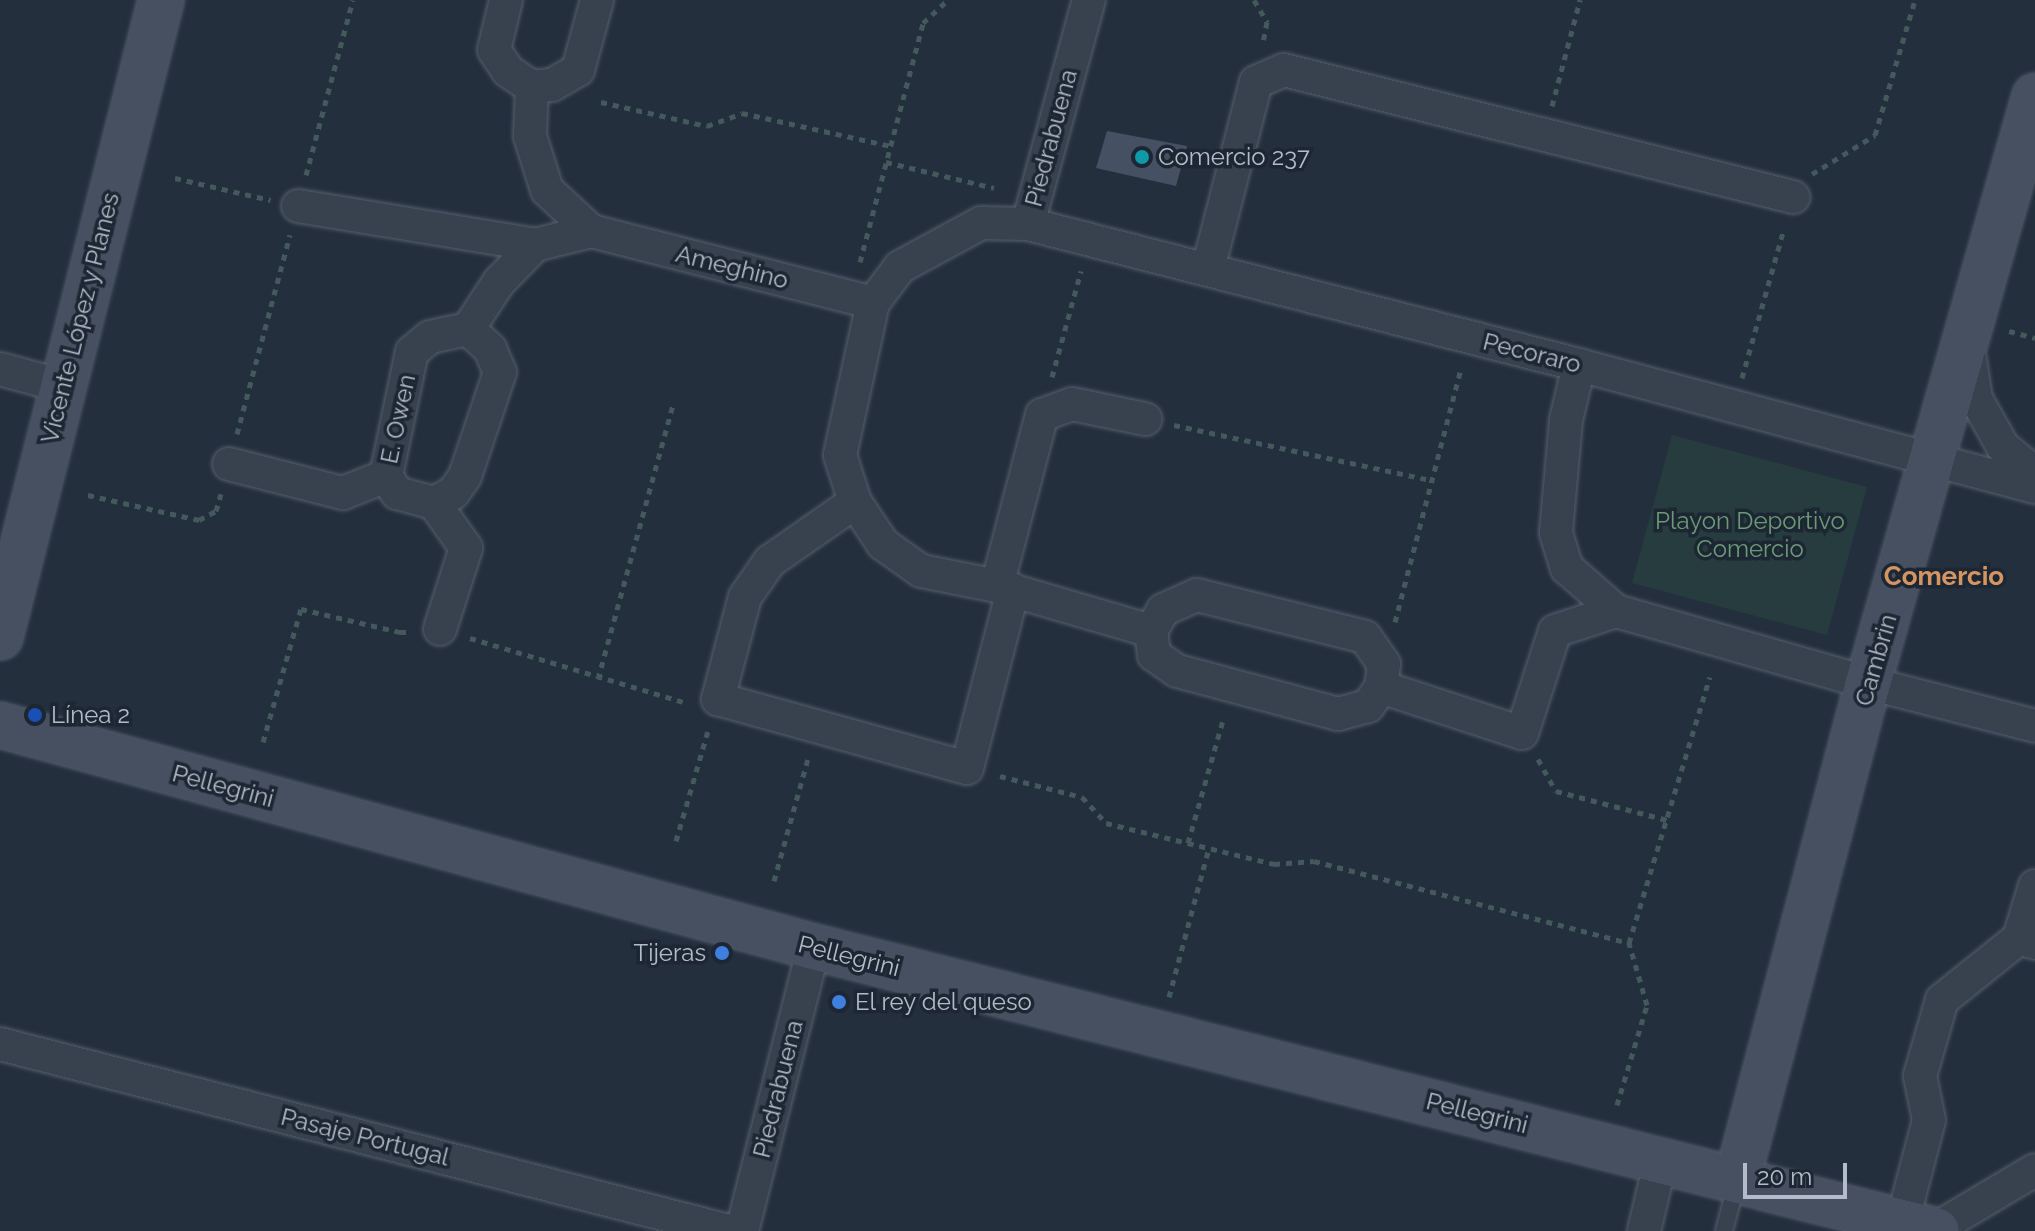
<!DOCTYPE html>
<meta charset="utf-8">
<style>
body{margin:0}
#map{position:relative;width:2035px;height:1231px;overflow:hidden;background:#242f3e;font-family:Raleway,sans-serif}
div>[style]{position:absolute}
.green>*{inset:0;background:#263c3f}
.building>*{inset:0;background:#455162}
.path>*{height:5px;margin-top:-2.5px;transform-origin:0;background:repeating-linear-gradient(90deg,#44595c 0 6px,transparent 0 12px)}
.roads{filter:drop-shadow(0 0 2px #565f6c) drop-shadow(0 0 2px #565f6c)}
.lane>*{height:16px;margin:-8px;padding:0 8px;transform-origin:8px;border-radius:8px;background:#38414e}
.street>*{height:32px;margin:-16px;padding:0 16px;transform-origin:16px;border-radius:16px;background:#38414e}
.secondary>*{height:44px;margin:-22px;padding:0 22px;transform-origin:22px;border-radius:22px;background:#465061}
.dots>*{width:22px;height:22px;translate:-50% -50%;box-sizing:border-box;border:4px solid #1d2633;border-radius:50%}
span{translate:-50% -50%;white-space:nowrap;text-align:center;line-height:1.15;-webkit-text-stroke:7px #1d2633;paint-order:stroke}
.street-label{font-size:24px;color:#b4bcc9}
.poi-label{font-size:24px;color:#b4bcc9}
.left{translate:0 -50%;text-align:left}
.right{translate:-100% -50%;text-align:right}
.park-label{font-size:24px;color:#6b9a76}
.neighbourhood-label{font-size:26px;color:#d59563;font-weight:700}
.scale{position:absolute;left:1743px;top:1163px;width:104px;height:36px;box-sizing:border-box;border:4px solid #b4bcc9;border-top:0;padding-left:10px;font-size:24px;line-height:28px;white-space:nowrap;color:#b4bcc9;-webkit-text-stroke:6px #1d2633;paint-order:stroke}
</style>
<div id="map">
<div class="green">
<div style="clip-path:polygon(1672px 435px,1867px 487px,1827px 635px,1632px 583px)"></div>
</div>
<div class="building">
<div style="clip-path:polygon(1107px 131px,1187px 146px,1176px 186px,1096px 168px)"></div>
</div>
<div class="path">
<div style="left:1254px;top:0;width:26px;rotate:59deg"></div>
<div style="left:1267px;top:22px;width:20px;rotate:101deg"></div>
<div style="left:601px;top:102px;width:109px;rotate:12.8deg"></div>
<div style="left:707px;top:126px;width:37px;rotate:-20deg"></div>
<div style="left:742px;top:113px;width:153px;rotate:12.5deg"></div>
<div style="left:1552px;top:106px;width:110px;rotate:-75.2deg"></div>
<div style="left:886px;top:162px;width:111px;rotate:13.5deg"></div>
<div style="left:1812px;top:174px;width:74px;rotate:-31.8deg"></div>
<div style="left:1875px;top:135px;width:141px;rotate:-73.5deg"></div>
<div style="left:306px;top:175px;width:181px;rotate:-75deg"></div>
<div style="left:175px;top:178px;width:98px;rotate:13deg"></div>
<div style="left:860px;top:262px;width:247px;rotate:-75.2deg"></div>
<div style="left:923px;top:23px;width:34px;rotate:-43deg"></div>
<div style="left:2009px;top:331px;width:27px;rotate:15deg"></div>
<div style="left:1052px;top:377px;width:110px;rotate:-74.7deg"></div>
<div style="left:1742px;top:378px;width:155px;rotate:-74.3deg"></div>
<div style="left:1174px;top:425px;width:263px;rotate:12.1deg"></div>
<div style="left:237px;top:434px;width:206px;rotate:-75.1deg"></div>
<div style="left:88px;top:495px;width:114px;rotate:12.7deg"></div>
<div style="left:199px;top:520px;width:19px;rotate:-28deg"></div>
<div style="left:216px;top:511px;width:18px;rotate:-74deg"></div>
<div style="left:1395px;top:622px;width:261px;rotate:-75.4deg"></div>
<div style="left:470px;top:638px;width:226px;rotate:16.7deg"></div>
<div style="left:598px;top:679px;width:287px;rotate:-74.7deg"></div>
<div style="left:263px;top:742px;width:138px;rotate:-74.1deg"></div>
<div style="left:301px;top:609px;width:102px;rotate:13.1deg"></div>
<div style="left:400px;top:632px;width:10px"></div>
<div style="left:1538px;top:759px;width:37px;rotate:61deg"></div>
<div style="left:1556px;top:791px;width:115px;rotate:14.6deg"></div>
<div style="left:1000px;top:776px;width:85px;rotate:14.4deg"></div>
<div style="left:1082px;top:797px;width:35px;rotate:47deg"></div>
<div style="left:1106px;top:823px;width:173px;rotate:13.7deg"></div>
<div style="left:1274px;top:864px;width:40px;rotate:-4.3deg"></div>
<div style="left:1314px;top:861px;width:325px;rotate:14.6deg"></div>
<div style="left:676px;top:841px;width:115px;rotate:-73.8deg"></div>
<div style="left:1188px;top:843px;width:131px;rotate:-74.1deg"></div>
<div style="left:774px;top:881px;width:128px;rotate:-74.5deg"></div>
<div style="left:1169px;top:997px;width:154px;rotate:-75deg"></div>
<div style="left:1617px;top:1105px;width:104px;rotate:-73.3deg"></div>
<div style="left:1647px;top:1005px;width:65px;rotate:-106.2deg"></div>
<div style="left:1629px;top:943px;width:278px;rotate:-73.1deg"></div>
</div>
<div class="roads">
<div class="lane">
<div style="left:1724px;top:1231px;width:51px;rotate:-75.1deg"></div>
</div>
<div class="street">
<div style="left:506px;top:0;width:51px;rotate:103.5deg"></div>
<div style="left:494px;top:50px;width:25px;rotate:56deg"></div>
<div style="left:508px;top:71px;width:29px;rotate:34deg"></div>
<div style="left:532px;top:87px;width:20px;rotate:-6deg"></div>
<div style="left:552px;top:85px;width:30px;rotate:-30deg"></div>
<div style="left:578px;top:70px;width:73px;rotate:-74.8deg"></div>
<div style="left:298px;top:206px;width:240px;rotate:9.3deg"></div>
<div style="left:1028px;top:224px;width:232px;rotate:-74.8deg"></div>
<div style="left:591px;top:231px;width:291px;rotate:14.3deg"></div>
<div style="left:1208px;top:269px;width:193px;rotate:-75.6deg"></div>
<div style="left:1256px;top:82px;width:30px;rotate:-23deg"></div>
<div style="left:1284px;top:70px;width:525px;rotate:14.01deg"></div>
<div style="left:468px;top:329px;width:30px;rotate:42deg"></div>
<div style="left:490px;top:349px;width:25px;rotate:67deg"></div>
<div style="left:500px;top:372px;width:110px;rotate:108.6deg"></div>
<div style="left:465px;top:476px;width:21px;rotate:125deg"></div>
<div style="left:453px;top:493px;width:21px;rotate:152deg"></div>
<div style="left:434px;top:503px;width:38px;rotate:-165deg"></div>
<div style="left:397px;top:493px;width:20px;rotate:-123deg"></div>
<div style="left:386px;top:476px;width:127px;rotate:-78.2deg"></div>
<div style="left:412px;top:352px;width:23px;rotate:-40deg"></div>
<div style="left:430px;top:337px;width:39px;rotate:-12deg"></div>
<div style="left:468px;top:329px;width:56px;rotate:-56.6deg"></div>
<div style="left:499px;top:282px;width:52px;rotate:-45.8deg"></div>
<div style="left:535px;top:245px;width:58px;rotate:-14deg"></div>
<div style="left:591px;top:231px;width:60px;rotate:-137deg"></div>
<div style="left:547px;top:190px;width:57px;rotate:-107.5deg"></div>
<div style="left:530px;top:136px;width:49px;rotate:-87.7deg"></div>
<div style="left:1968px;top:347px;width:53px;rotate:81.3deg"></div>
<div style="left:1976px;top:399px;width:55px;rotate:60.6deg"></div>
<div style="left:2003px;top:447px;width:41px;rotate:39.1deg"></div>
<div style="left:1579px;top:365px;width:57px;rotate:103.3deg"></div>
<div style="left:1566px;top:420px;width:113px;rotate:95.1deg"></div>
<div style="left:1556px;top:533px;width:37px;rotate:73deg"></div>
<div style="left:1567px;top:568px;width:65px;rotate:41.3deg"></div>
<div style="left:1616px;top:611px;width:262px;rotate:15.9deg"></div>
<div style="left:1868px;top:683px;width:172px;rotate:14.4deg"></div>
<div style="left:0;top:369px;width:64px;rotate:15.3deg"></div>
<div style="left:229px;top:464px;width:118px;rotate:14.3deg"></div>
<div style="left:343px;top:493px;width:46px;rotate:-21.6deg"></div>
<div style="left:855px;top:502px;width:103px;rotate:145.2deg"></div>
<div style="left:770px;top:561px;width:44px;rotate:124.8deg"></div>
<div style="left:745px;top:597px;width:106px;rotate:104.8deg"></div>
<div style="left:718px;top:699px;width:258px;rotate:15.5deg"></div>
<div style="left:967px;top:768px;width:184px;rotate:-75.5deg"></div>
<div style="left:434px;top:503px;width:55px;rotate:54.6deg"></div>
<div style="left:466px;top:548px;width:85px;rotate:107.8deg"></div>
<div style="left:997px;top:586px;width:177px;rotate:-75.3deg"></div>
<div style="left:1042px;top:415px;width:32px;rotate:-20deg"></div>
<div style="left:1072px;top:404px;width:75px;rotate:11.6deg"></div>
<div style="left:1197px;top:595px;width:173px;rotate:14deg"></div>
<div style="left:1365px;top:637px;width:33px;rotate:55deg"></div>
<div style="left:1384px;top:664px;width:23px;rotate:97deg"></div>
<div style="left:1381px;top:687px;width:23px;rotate:124deg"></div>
<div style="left:1368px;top:706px;width:31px;rotate:165deg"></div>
<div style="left:1338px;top:714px;width:167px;rotate:-165deg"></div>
<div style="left:1177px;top:671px;width:28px;rotate:-145deg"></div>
<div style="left:1154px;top:655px;width:24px;rotate:-97deg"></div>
<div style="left:1151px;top:631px;width:24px;rotate:-60deg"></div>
<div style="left:1163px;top:610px;width:37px;rotate:-24deg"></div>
<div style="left:1151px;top:631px;width:160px;rotate:-163.7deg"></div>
<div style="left:997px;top:586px;width:77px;rotate:-168.8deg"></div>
<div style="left:921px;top:571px;width:47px;rotate:-144.6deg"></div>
<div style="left:883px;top:544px;width:50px;rotate:-123.7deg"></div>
<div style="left:855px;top:502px;width:49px;rotate:-107.7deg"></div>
<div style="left:840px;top:455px;width:156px;rotate:-77.8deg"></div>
<div style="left:873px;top:303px;width:45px;rotate:-53.1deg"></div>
<div style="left:900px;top:267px;width:92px;rotate:-28.5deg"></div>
<div style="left:981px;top:223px;width:47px;rotate:1.2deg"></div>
<div style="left:1028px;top:224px;width:569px;rotate:14.35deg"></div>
<div style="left:1579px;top:365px;width:472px;rotate:15deg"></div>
<div style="left:1381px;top:687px;width:148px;rotate:18.1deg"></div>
<div style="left:1522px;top:733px;width:107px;rotate:-72.1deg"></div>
<div style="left:1555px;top:631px;width:64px;rotate:-18.2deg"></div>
<div style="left:2035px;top:886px;width:54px;rotate:107.1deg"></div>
<div style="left:2019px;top:938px;width:17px;rotate:17deg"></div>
<div style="left:0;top:1044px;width:753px;rotate:14.39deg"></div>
<div style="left:1902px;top:1223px;width:106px;rotate:-75.3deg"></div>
<div style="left:1929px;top:1120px;width:45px;rotate:-101.6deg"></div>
<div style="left:1920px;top:1076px;width:79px;rotate:-73.9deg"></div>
<div style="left:1942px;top:1000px;width:99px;rotate:-38.8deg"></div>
<div style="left:1934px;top:1230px;width:117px;rotate:-30.7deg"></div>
<div style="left:742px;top:1231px;width:293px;rotate:-75.8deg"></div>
<div style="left:1644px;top:1231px;width:74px;rotate:-76.7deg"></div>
</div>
<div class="secondary">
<div style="left:0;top:637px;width:657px;rotate:-75.82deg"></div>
<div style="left:0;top:725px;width:844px;rotate:15.26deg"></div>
<div style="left:814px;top:947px;width:1158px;rotate:14.19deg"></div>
<div style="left:1737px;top:1180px;width:514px;rotate:-75.23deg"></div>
<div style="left:1868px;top:683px;width:610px;rotate:-74.12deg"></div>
</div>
</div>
<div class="dots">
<div style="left:1142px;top:157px;background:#0f9aa8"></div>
<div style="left:35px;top:715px;background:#1a4fb4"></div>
<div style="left:722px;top:953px;background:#3f7fe0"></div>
<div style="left:839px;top:1002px;background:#3f7fe0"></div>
</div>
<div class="street-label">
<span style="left:1051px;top:138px;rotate:-75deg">Piedrabuena</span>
<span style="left:732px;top:267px;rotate:14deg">Ameghino</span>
<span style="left:80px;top:318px;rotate:-76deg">Vicente López y Planes</span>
<span style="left:1532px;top:353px;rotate:14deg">Pecoraro</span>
<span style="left:398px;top:419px;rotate:-78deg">E. Owen</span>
<span style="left:1876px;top:660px;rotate:-74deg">Cambrin</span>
<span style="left:223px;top:786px;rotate:15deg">Pellegrini</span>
<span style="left:849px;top:956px;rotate:14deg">Pellegrini</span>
<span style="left:778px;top:1089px;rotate:-76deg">Piedrabuena</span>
<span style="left:1477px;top:1113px;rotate:14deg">Pellegrini</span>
<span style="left:365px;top:1137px;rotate:14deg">Pasaje Portugal</span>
</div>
<div class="poi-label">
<span class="left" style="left:1158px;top:157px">Comercio 237</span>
<span class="left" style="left:51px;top:715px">Línea 2</span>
<span class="right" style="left:706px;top:953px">Tijeras</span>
<span class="left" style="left:855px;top:1002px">El rey del queso</span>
</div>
<div class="park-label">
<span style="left:1750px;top:535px">Playon Deportivo<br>Comercio</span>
</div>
<div class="neighbourhood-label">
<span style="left:1944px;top:577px">Comercio</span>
</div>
<div class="scale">20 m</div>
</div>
